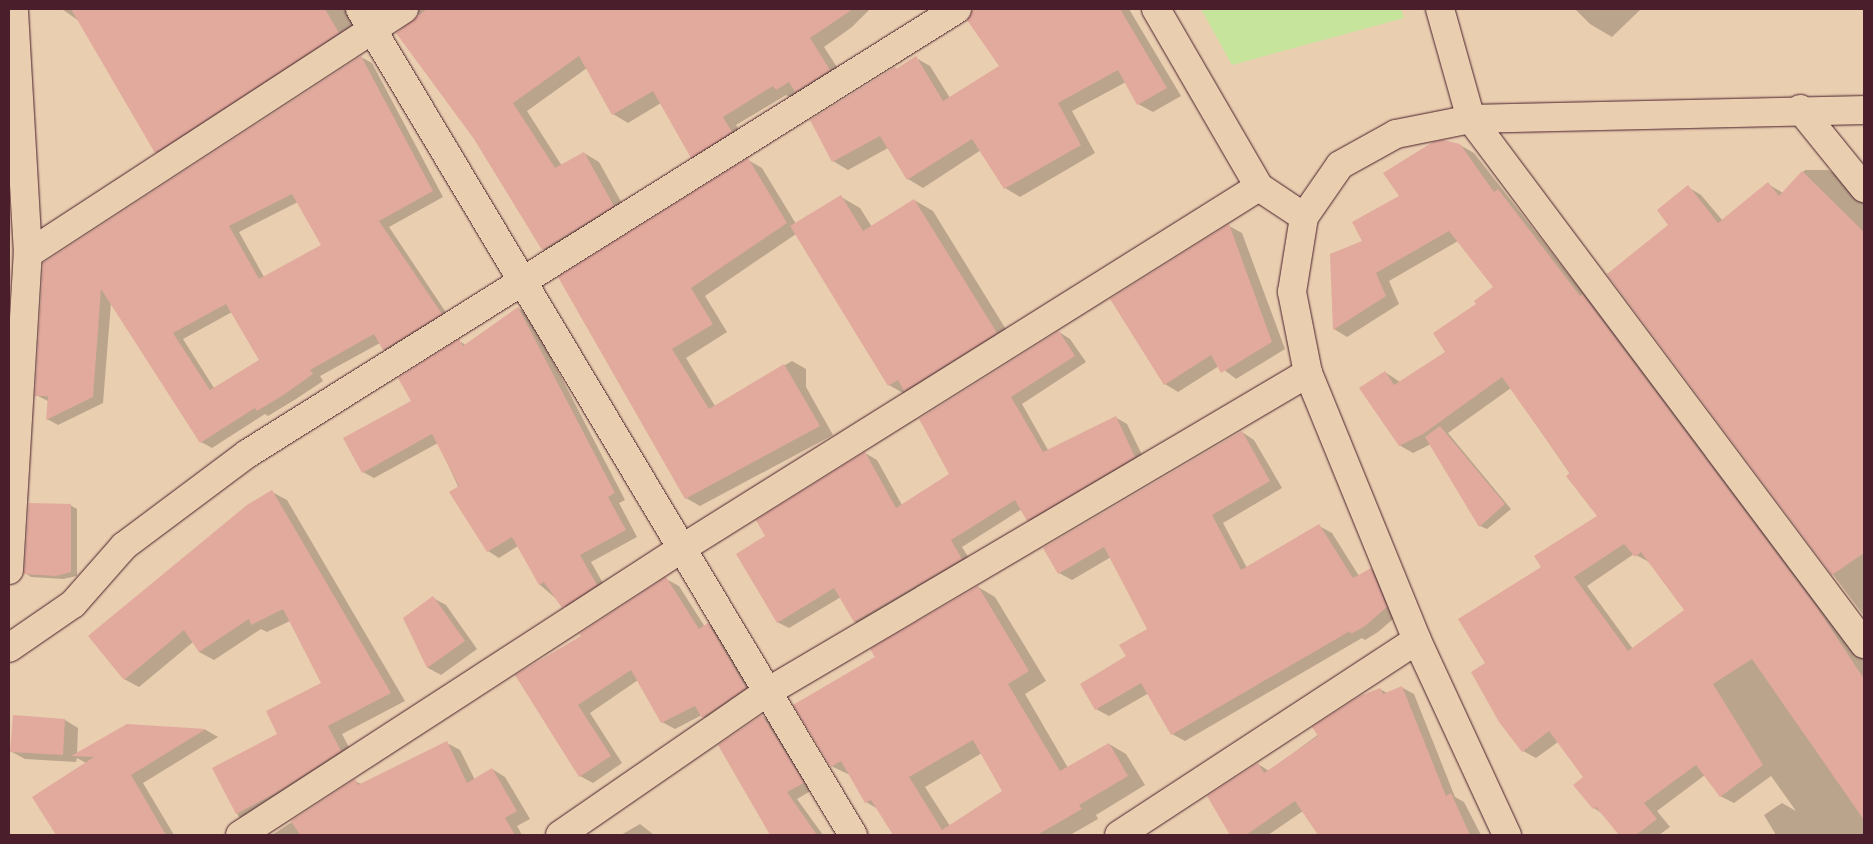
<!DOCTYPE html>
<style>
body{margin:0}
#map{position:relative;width:1873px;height:844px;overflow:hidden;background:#e9ceb0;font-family:"Indie Flower",sans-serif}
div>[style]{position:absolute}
.green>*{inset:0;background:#c6e49c}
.shadow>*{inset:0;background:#0003}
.building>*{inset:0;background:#e2a99d}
.roads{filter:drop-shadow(0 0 1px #4a1f2b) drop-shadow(0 0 1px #4a1f2b)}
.minor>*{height:28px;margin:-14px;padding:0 14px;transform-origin:14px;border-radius:14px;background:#e9ceb0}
span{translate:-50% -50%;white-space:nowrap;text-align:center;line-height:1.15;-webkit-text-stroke:4px #e9ceb0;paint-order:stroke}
.frame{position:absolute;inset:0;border:10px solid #4a1f2b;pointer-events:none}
</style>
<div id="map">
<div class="green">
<div style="clip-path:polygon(1201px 9px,1401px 9px,1404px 18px,1232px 65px)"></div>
</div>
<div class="shadow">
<div style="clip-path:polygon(62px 9px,346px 9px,360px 36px,170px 160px,156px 152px,79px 21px)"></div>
<div style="clip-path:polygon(418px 9px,870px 9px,852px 27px,824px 47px,844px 78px,792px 98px,786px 95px,736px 125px,746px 140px,706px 165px,691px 157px,661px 103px,628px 123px,613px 114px,587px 68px,527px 111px,562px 166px,584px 153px,599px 162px,628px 214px,558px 258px,543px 249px,475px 138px,419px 17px)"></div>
<div style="clip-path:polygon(974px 9px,1129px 9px,1181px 96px,1153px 112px,1138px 104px,1126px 82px,1072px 111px,1095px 153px,1020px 197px,1005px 188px,981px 150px,923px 188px,908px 179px,888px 148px,848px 170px,833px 161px,895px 68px,897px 70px,916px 58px,930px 66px,950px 98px,1001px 67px,969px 20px)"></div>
<div style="clip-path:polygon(1575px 9px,1641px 9px,1612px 37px,1590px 24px)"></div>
<div style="clip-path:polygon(evenodd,361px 57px,372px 63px,443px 197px,389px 227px,451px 320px,394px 356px,384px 350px,380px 343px,320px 376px,323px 381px,296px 399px,268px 416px,265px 414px,212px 448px,201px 442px,111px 303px,103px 403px,58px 425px,47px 419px,48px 401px,36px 395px,44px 264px,361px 57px,298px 202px,323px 246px,264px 277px,239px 232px,298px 202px,361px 57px,232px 312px,261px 360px,214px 388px,183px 339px,232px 312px)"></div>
<div style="clip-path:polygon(evenodd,1460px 145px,1474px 153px,1588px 299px,1596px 303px,1864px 660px,1864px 835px,1776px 835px,1764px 815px,1782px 803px,1796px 811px,1771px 776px,1734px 803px,1720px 796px,1705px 775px,1657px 811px,1670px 827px,1659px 835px,1620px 835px,1603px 814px,1594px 808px,1585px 777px,1558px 742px,1536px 758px,1523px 751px,1487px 664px,1543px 567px,1599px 516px,1511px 388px,1448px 433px,1511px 509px,1487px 529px,1480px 526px,1431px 444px,1413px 453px,1399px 445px,1385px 372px,1400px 382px,1447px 352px,1478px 304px,1495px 288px,1458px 241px,1389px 281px,1399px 304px,1347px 337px,1334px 329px,1364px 241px,1401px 196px,1460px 145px,1634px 554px,1651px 563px,1686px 610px,1633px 649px,1587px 586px,1634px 554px)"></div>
<div style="clip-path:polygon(748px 160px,762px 168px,796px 224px,841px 197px,860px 208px,872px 227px,914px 200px,933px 211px,1015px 344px,908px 396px,889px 385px,796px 234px,705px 296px,727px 332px,686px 358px,715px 406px,792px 361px,806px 369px,806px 387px,833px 435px,700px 506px,686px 498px,560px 278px)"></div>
<div style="clip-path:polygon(1805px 170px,1828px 170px,1842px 178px,1864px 204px,1864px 616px,1608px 274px,1670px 225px,1688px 187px,1701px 195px,1723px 221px,1768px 184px,1783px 193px)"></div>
<div style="clip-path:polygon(1229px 226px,1242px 233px,1285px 349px,1236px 379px,1219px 366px,1178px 392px,1165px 384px)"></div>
<div style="clip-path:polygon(518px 308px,529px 315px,625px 500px,619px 503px,637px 537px,591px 562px,608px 592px,574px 614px,539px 584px,518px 546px,499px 558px,488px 551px,438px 443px,374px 478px,363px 472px,459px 341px,466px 345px)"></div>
<div style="clip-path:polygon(1059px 332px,1070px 339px,1086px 362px,1022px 404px,1048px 450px,1115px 417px,1127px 424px,1146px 463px,1040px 526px,1028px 520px,1022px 509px,962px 547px,973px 565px,867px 628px,855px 622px,841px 597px,789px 628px,777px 622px,767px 537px,865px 453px,877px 460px,902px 505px,951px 474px)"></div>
<div style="clip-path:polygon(1242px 432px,1254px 440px,1282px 488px,1223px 523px,1247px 568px,1319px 526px,1332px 533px,1359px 576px,1371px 569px,1383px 577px,1399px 614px,1378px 632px,1365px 640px,1362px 638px,1185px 741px,1172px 734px,1149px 693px,1109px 716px,1096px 709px,1148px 629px,1111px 557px,1072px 580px,1059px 573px)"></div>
<div style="clip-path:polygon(272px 492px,287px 500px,405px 701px,342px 734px,355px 759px,253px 825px,239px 817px,214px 769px,279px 734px,323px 683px,290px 621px,267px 632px,261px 629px,214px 660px,199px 652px,193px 642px,139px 687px,124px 679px)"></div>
<div style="clip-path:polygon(70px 505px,77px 509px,77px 576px,63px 579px,31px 577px,25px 573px)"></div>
<div style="clip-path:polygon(666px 579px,679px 586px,705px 627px,708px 624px,721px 632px,758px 695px,715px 724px,702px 715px,675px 729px,662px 722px,638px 680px,590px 713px,622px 763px,593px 783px,580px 776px,517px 676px,582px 637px)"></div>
<div style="clip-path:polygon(evenodd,978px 587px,995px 597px,1046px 681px,1025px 694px,1068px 768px,1109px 744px,1126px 754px,1145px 785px,1096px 815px,1098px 819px,1070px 835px,894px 835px,878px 809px,866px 802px,850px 775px,831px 766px,877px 658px,978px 587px,982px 753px,1004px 791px,950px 826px,925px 787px,982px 753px)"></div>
<div style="clip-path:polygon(433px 598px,446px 605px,477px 649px,441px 675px,428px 668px,404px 618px)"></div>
<div style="clip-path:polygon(1401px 687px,1414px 694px,1455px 797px,1464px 802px,1481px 835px,1320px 835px,1303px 811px,1268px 835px,1232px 835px,1209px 796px,1258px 764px,1269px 771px,1380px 689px,1387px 693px)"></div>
<div style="clip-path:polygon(762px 716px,774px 723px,814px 789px,797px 799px,823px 835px,778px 835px,762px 813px)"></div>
<div style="clip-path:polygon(14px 717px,65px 720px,78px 728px,77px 754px,127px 725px,206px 730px,218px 737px,143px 783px,174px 835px,58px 835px,34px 797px,86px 763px,77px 758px,76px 762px,25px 759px,12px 752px)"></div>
<div style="clip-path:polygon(447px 743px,460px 750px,475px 780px,492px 769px,505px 777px,530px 819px,517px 826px,522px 835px,272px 835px,355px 781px,361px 784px)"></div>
<div style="clip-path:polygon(640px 824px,654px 835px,621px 835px)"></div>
</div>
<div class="building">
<div style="clip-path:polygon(71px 9px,325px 9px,339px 33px,155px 153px)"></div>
<div style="clip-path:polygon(427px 9px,853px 9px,810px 38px,830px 70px,795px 92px,789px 82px,776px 90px,773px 86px,723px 117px,732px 132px,691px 158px,653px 91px,612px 115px,579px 56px,513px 103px,555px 168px,584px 152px,614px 206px,542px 250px,474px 139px,396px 33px)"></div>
<div style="clip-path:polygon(973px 9px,1120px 9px,1167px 88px,1137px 105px,1118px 70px,1058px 103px,1081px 145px,1004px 189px,972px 139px,907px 180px,880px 136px,832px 162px,810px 120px,895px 67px,896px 69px,916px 56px,943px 101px,999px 66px,967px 20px)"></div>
<div style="clip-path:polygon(evenodd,361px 56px,433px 191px,379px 221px,442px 314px,383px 350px,374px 334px,310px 370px,313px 374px,285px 394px,257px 411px,255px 408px,200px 443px,101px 289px,93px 397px,46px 420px,48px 396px,35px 396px,43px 263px,361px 56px,292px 194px,321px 245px,259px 279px,229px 226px,292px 194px,361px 56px,226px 304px,259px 360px,210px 390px,173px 333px,226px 304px)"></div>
<div style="clip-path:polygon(evenodd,1443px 140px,1460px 144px,1494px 192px,1498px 189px,1580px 296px,1582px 294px,1820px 612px,1864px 679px,1864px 820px,1752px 659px,1713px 684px,1763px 765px,1720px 797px,1696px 765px,1644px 803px,1657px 819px,1636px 835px,1619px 835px,1596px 807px,1593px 809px,1573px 785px,1583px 777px,1549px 731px,1522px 752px,1499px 722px,1471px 672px,1485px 663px,1458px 619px,1541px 567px,1534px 556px,1597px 516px,1566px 476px,1570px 473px,1502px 377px,1423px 434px,1399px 446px,1359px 388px,1385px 371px,1394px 385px,1445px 352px,1433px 333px,1476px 304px,1474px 301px,1493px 287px,1449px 231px,1376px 273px,1386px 296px,1333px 330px,1330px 254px,1362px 241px,1352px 222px,1399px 196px,1383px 173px,1433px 142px,1443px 140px,1624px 544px,1635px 557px,1641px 552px,1684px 610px,1628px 651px,1574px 577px,1624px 544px)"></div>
<div style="clip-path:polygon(748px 158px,787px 223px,691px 288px,713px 324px,672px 349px,709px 409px,784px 364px,820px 426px,685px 499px,558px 277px)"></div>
<div style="clip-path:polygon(1802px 171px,1864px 232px,1864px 553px,1832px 575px,1607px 274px,1668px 225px,1657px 210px,1688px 185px,1718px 223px,1768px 182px,1779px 196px)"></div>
<div style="clip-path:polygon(841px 195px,863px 231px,914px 199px,997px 333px,904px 391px,898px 380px,888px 386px,790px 226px)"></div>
<div style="clip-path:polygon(1229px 224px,1272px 342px,1221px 373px,1211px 355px,1164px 385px,1110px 299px)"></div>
<div style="clip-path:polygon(518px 307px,615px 493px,608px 497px,626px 530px,580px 555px,597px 585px,562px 608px,544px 582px,539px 585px,512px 537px,487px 552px,449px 492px,459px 486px,432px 434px,362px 473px,343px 438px,411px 401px,398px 378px,459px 339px,463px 346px)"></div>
<div style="clip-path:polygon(1059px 331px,1075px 356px,1011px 397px,1043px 452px,1116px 416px,1135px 457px,1027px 521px,1015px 500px,951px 540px,962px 559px,854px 622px,834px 588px,777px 623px,736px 554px,765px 536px,756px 520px,865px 452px,896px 508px,949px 474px,919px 419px)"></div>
<div style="clip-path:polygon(1440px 426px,1505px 504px,1479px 527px,1425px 437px)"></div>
<div style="clip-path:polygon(1242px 431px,1270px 481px,1212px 515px,1241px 570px,1319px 524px,1353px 578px,1371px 568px,1387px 607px,1365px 626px,1351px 634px,1350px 631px,1171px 735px,1141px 683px,1095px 710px,1080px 684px,1126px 656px,1119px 645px,1147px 629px,1104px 547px,1058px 574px,1043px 548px)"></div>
<div style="clip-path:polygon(272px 490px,391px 693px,328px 726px,341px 751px,274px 794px,236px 814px,212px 768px,277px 734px,266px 711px,321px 683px,283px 609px,251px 625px,249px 619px,199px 652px,184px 630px,124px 680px,88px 636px,247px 505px)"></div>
<div style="clip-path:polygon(29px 503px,71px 504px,71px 572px,56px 576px,24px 574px)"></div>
<div style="clip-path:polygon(666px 577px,699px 629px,708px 623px,746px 688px,702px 718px,695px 706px,661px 723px,631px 670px,578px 705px,611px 756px,579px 777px,515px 675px,581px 636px,579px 634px)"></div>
<div style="clip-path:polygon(evenodd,978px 586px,1029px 671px,1008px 684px,1060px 771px,1109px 743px,1128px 776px,1079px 805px,1082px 809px,1037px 835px,893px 835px,871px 800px,865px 803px,841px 761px,831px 767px,793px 705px,875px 657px,870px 649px,978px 586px,973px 740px,1002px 791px,942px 830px,909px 777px,973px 740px)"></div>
<div style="clip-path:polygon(433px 596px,465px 641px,427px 668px,403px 618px)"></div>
<div style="clip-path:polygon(1402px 686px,1446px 796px,1451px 793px,1470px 835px,1318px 835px,1295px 801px,1246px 835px,1230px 835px,1207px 796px,1258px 763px,1264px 773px,1318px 736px,1312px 727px,1360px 696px,1380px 688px,1383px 694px)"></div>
<div style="clip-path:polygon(13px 715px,65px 719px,63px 755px,10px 752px)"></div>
<div style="clip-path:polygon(762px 715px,804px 783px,787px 792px,817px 835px,770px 835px,718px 745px)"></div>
<div style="clip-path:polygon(127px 724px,206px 729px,131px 775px,166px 835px,56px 835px,32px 797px,94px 757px,71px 756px)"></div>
<div style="clip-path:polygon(447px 741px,467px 783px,492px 768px,517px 811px,505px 818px,515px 835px,300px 835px,291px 821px,355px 779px,358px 785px)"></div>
</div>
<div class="roads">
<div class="minor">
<div style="left:360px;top:9px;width:962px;rotate:59.17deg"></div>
<div style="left:1156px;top:9px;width:206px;rotate:59.9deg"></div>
<div style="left:1259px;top:187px;width:54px;rotate:33.7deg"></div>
<div style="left:1440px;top:9px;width:114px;rotate:74.3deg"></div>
<div style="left:1471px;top:119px;width:656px;rotate:53.18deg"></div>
<div style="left:1800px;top:109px;width:102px;rotate:51deg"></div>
<div style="left:28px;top:254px;width:449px;rotate:-33.1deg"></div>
<div style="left:9px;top:570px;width:317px;rotate:-86.6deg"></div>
<div style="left:28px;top:254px;width:245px;rotate:-93.3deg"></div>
<div style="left:9px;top:648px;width:78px;rotate:-34.5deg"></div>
<div style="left:73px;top:604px;width:77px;rotate:-48.7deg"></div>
<div style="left:124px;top:546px;width:154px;rotate:-36.8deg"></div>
<div style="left:247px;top:454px;width:838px;rotate:-32.08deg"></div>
<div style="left:240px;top:835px;width:526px;rotate:-32.96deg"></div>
<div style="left:681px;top:549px;width:682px;rotate:-32.06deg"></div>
<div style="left:560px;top:835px;width:254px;rotate:-34.6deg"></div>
<div style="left:769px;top:691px;width:626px;rotate:-30.54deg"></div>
<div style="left:1119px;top:835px;width:356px;rotate:-33.2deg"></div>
<div style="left:1507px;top:835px;width:215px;rotate:-114.8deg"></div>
<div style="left:1417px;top:640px;width:288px;rotate:-112.2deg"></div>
<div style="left:1308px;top:373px;width:83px;rotate:-101.2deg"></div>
<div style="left:1292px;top:292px;width:76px;rotate:-80.9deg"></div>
<div style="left:1304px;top:217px;width:63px;rotate:-55.3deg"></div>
<div style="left:1340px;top:165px;width:64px;rotate:-29deg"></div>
<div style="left:1396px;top:134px;width:76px;rotate:-11.3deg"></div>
<div style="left:1471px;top:119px;width:393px;rotate:-1.3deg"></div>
</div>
</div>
<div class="frame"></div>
</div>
